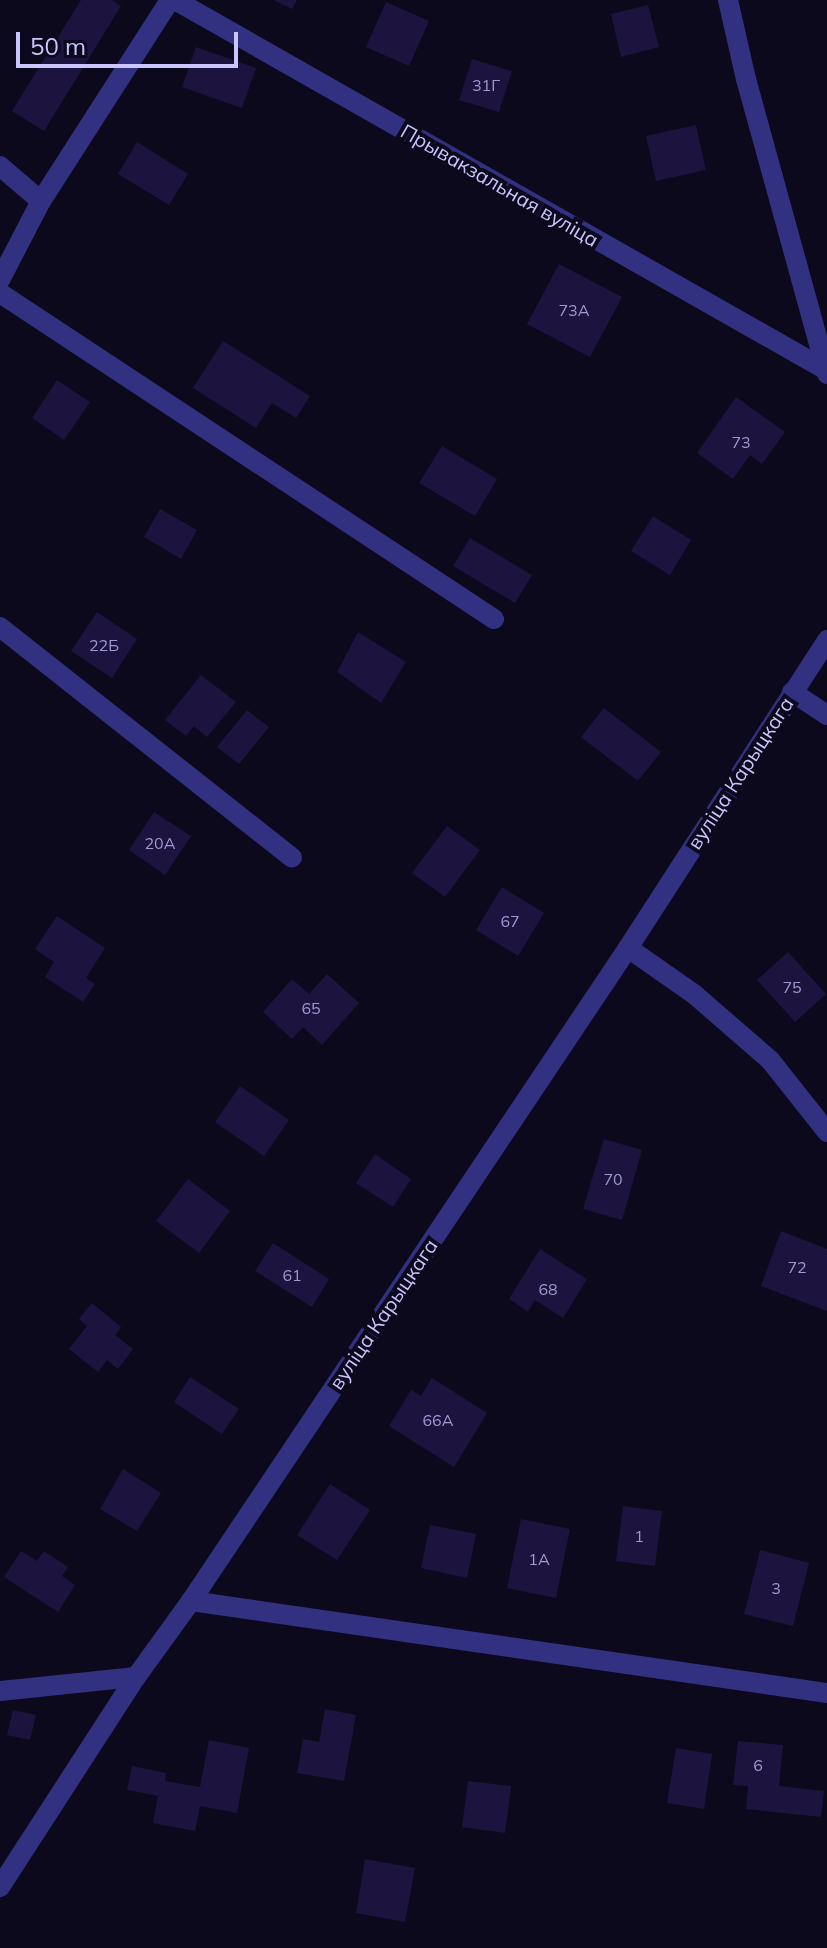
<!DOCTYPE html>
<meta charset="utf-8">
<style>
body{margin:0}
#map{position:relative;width:827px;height:1948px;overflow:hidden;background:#0c091c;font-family:Mulish,sans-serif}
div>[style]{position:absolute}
.building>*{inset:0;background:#1c143f}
.minor>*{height:20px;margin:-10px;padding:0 10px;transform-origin:10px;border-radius:10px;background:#323080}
span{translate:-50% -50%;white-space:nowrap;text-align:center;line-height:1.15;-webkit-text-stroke:8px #0c091c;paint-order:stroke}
.number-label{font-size:16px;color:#9f99cf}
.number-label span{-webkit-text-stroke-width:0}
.street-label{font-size:20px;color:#cbc5ff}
.scale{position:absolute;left:16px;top:32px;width:222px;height:36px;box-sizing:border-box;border:4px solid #cbc5ff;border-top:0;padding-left:10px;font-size:24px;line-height:28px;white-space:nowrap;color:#cbc5ff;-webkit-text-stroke:6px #0c091c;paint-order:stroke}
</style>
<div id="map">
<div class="building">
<div style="clip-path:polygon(81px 0,112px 0,121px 6px,44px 131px,12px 111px)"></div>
<div style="clip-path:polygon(274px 0,297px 0,292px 9px)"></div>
<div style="clip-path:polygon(386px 2px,429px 21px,409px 66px,366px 47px)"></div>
<div style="clip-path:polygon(648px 5px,659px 47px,621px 57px,611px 14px)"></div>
<div style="clip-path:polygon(196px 47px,256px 68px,242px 108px,182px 87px)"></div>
<div style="clip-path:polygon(472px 59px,512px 71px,499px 112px,459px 100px)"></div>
<div style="clip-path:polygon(696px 125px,706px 170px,656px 181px,646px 136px)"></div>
<div style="clip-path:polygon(137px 142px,188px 174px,169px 205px,118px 174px)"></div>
<div style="clip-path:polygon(559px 264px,622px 297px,590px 357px,527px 324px)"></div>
<div style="clip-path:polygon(223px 341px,310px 396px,296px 418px,272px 403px,256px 428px,193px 388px)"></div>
<div style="clip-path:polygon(57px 380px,90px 402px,64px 440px,32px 418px)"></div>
<div style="clip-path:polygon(736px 397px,785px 432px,762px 464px,750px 455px,733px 479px,697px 453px)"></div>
<div style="clip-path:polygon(442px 446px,497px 479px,475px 516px,419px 483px)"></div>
<div style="clip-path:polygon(160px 509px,197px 530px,181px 559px,144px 537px)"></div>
<div style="clip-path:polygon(653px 516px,691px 540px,670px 575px,631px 551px)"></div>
<div style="clip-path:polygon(470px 538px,532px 575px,515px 603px,453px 566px)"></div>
<div style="clip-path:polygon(97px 612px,137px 639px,112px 678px,71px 651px)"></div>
<div style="clip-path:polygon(358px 632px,406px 662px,381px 703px,337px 672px)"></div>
<div style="clip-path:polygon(201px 675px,236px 702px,207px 737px,194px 726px,186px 736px,165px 720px)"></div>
<div style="clip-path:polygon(604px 708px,661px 752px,638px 781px,581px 737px)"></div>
<div style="clip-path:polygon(247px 710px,269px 727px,239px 764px,217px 747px)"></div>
<div style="clip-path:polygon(154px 812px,191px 836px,165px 875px,129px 850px)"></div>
<div style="clip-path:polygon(447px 826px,480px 850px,445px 897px,412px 873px)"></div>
<div style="clip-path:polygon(502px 887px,544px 913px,518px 956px,476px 930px)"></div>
<div style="clip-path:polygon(57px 916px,105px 948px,86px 978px,95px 984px,83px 1002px,45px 977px,54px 962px,35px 949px)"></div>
<div style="clip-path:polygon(788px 952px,826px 994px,795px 1022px,757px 980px)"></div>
<div style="clip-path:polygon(327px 974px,359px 1003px,322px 1045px,303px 1027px,292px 1039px,263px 1012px,292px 979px,309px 994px)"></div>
<div style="clip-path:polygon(240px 1086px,289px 1120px,264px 1156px,215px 1122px)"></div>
<div style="clip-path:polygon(604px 1139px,642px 1150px,622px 1220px,583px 1209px)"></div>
<div style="clip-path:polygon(375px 1154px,411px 1179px,393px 1207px,356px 1183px)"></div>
<div style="clip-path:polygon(188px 1179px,230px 1211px,199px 1253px,156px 1221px)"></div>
<div style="clip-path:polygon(781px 1231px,827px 1249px,827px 1311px,761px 1286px)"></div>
<div style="clip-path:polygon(273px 1243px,329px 1279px,312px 1307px,255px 1271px)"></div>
<div style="clip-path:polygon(540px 1249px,587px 1279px,563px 1318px,535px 1300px,528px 1312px,509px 1299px)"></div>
<div style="clip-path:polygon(92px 1303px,121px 1327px,115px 1335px,133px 1349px,118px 1369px,107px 1360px,98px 1372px,69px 1349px,87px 1326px,79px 1319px)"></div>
<div style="clip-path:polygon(190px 1377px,239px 1409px,222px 1434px,174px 1402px)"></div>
<div style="clip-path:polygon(432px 1378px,487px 1413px,454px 1467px,389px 1426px,411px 1390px,421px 1396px)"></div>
<div style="clip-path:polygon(123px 1469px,161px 1493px,137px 1531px,100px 1509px)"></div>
<div style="clip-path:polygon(330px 1484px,370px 1510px,337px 1560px,297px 1535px)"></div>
<div style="clip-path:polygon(623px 1506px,662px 1511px,655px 1566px,616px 1561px)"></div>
<div style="clip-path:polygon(521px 1519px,570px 1529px,556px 1598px,507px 1588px)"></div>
<div style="clip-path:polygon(430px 1525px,476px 1534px,467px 1578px,421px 1568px)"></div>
<div style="clip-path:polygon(760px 1550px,809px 1563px,793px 1626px,744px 1614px)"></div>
<div style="clip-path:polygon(21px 1551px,37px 1561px,44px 1551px,68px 1567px,62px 1576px,75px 1585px,58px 1612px,4px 1577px)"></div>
<div style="clip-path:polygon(325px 1709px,356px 1715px,344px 1781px,297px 1773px,303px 1739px,319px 1742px)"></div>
<div style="clip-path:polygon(13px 1710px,36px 1715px,30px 1740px,7px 1735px)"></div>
<div style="clip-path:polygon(209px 1740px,249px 1748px,237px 1813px,200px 1806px,195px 1831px,153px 1823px,158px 1796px,127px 1790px,132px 1766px,166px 1773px,165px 1781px,200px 1787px)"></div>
<div style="clip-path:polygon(738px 1741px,783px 1745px,779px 1786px,824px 1791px,821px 1817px,746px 1809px,748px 1786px,733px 1785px)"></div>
<div style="clip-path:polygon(676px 1748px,712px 1754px,704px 1809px,667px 1803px)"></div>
<div style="clip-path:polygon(468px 1781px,511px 1786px,505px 1833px,462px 1827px)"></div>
<div style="clip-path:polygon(365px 1859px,415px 1868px,405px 1922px,356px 1913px)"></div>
</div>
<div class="minor">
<div style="left:175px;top:0;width:749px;rotate:29.61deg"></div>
<div style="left:728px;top:0;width:81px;rotate:77.2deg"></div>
<div style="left:746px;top:79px;width:306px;rotate:74.6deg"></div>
<div style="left:0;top:166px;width:54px;rotate:40.5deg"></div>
<div style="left:0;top:280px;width:89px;rotate:-62.6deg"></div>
<div style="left:41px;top:201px;width:239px;rotate:-57.3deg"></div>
<div style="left:0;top:293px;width:592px;rotate:33.42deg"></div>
<div style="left:0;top:627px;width:372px;rotate:38.3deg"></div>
<div style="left:792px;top:692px;width:42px;rotate:33.3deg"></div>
<div style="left:628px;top:948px;width:80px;rotate:34.9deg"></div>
<div style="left:694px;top:994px;width:101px;rotate:41deg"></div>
<div style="left:770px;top:1060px;width:92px;rotate:51.6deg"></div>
<div style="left:191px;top:1601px;width:643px;rotate:8.23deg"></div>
<div style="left:0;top:1691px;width:137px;rotate:-5.9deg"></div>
<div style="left:0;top:1887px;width:250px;rotate:-57.1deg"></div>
<div style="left:136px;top:1677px;width:94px;rotate:-54.1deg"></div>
<div style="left:191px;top:1601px;width:786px;rotate:-56.21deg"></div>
<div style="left:628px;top:948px;width:367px;rotate:-57.1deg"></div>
</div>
<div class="number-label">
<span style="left:486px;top:85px">31Г</span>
<span style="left:574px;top:310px">73А</span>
<span style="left:741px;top:442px">73</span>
<span style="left:104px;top:645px">22Б</span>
<span style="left:160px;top:843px">20А</span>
<span style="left:510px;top:921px">67</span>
<span style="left:792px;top:987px">75</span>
<span style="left:311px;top:1008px">65</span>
<span style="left:613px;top:1179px">70</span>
<span style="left:797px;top:1267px">72</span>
<span style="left:292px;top:1275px">61</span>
<span style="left:548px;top:1289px">68</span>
<span style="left:438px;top:1420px">66А</span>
<span style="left:639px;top:1536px">1</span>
<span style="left:539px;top:1559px">1А</span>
<span style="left:776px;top:1588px">3</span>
<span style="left:758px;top:1765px">6</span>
</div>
<div class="street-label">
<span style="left:500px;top:185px;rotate:30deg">Прывакзальная вуліца</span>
<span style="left:740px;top:773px;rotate:-57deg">вуліца Карыцкага</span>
<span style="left:383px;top:1314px;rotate:-56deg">вуліца Карыцкага</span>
</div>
<div class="scale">50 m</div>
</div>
